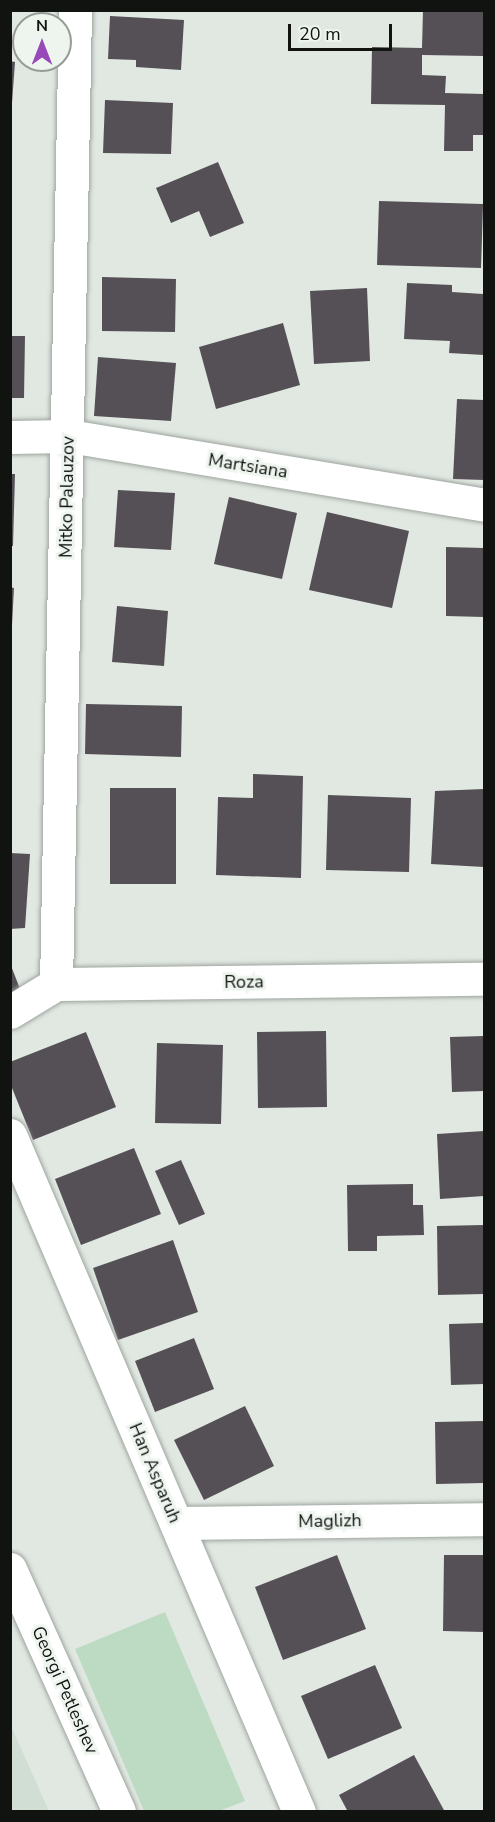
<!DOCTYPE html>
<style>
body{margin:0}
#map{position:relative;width:495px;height:1822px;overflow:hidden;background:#e1e8e2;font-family:"Nunito Sans",sans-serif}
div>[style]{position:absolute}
.built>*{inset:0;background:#d1ded3}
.green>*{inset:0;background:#bddbc2}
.building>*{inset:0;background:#545056}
.roads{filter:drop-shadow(0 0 2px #9ea59f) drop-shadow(0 0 2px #9ea59f)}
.minor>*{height:33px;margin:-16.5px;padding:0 16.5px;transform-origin:16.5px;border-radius:16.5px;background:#fff}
.major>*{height:33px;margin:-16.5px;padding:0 16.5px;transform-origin:16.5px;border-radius:16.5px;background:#fff}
span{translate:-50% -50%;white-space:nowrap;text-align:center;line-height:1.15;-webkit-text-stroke:6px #eef5ef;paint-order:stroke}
.street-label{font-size:18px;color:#111311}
.frame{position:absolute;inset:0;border:12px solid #111311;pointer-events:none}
.north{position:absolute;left:12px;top:12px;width:60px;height:60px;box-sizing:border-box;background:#eef5ef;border:2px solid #969b96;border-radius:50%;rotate:0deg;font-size:16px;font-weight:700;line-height:24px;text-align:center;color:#111311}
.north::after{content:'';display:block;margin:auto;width:21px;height:27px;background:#9849b9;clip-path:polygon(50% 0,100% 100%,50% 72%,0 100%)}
.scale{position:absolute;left:288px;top:24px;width:104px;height:27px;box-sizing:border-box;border:3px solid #111311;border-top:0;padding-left:8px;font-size:18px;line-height:21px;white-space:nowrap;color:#111311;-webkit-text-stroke:4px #eef5ef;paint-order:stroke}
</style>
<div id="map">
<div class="built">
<div style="clip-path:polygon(11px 1726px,49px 1811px,11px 1811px)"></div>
</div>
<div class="green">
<div style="clip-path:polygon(165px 1612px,245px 1801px,219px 1811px,144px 1811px,75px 1649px)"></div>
</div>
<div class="building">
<div style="clip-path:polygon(423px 10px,484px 10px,484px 56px,422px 55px,422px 75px,446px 76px,445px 93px,484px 94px,484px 135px,473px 135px,473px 151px,444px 151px,445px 105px,371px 104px,372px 47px,422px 48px)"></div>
<div style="clip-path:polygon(110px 16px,184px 20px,181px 70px,136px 67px,136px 60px,108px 59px)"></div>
<div style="clip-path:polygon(10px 61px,15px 62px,12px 103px,10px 103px)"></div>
<div style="clip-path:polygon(105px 100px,173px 103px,171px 154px,103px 153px)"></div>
<div style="clip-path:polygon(218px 162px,244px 223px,210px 237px,199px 211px,171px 223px,156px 188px)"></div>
<div style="clip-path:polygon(379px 201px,483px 204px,481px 268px,377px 265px)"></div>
<div style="clip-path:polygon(102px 277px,176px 279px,175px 332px,102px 331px)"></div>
<div style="clip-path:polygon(407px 283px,452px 285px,452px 292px,483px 294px,484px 355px,449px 353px,450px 341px,404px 339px)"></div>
<div style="clip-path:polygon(367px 288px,370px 361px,314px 364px,310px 291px)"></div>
<div style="clip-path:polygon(283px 323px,300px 385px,216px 409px,199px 347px)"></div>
<div style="clip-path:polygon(10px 336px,25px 336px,24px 398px,10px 398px)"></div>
<div style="clip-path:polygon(98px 357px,176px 363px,171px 421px,94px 416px)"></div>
<div style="clip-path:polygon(457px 399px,484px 400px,484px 480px,453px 479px)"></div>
<div style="clip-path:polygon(10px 474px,15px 474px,13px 546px,10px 546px)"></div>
<div style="clip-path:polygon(118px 490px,175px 493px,171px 550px,114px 547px)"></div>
<div style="clip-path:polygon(229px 497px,297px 513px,282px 579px,214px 564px)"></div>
<div style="clip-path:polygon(327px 512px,409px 531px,392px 608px,309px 590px)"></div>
<div style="clip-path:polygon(446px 547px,484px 548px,484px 617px,446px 616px)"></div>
<div style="clip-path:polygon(10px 587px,14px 588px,12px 625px,10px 625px)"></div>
<div style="clip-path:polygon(117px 606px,168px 611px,164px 666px,112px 662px)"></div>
<div style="clip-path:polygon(86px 704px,182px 706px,181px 757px,85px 754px)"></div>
<div style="clip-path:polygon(253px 774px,303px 776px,301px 878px,216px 875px,218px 797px,253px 798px)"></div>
<div style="clip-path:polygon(110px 788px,176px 788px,176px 884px,110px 884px)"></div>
<div style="clip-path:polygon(484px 789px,484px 867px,431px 864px,435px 791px)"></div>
<div style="clip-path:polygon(328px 795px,411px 798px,409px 872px,326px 870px)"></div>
<div style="clip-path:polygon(10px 853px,30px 854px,25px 928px,10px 929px)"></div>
<div style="clip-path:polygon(10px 963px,20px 989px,10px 993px)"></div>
<div style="clip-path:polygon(326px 1031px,327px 1107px,258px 1108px,257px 1032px)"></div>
<div style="clip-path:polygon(86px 1032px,116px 1107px,33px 1140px,10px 1083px,10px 1062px)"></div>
<div style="clip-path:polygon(484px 1036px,484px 1091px,452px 1092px,450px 1037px)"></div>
<div style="clip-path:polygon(157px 1043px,223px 1045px,221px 1124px,155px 1123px)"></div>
<div style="clip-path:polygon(484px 1131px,484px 1196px,440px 1199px,437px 1134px)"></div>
<div style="clip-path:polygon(134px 1148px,161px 1214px,81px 1245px,55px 1179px)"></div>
<div style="clip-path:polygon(181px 1160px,205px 1214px,179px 1225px,155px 1171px)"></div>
<div style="clip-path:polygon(413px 1184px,413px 1205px,423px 1205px,424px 1235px,377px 1236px,377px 1251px,348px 1251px,347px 1185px)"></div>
<div style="clip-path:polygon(484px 1225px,484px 1294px,438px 1295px,437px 1226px)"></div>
<div style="clip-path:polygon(173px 1240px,198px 1312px,118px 1340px,93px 1268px)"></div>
<div style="clip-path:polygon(484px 1323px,484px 1384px,451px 1385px,449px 1324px)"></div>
<div style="clip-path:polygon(194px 1338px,214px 1389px,155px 1412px,135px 1361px)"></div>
<div style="clip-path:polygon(245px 1406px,274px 1466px,204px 1500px,174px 1440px)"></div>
<div style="clip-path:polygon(484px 1421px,484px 1483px,436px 1484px,435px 1422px)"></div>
<div style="clip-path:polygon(337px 1555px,366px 1629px,283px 1660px,255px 1587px)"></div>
<div style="clip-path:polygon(444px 1555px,484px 1555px,484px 1632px,443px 1631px)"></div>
<div style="clip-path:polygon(375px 1665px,402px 1728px,328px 1759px,301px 1696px)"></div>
<div style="clip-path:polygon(414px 1755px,445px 1812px,348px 1812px,339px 1795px)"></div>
</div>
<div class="roads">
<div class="minor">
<div style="left:10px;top:437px;width:59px;rotate:-1deg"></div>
<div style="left:69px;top:436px;width:421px;rotate:9.4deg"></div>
<div style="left:56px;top:984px;width:974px;rotate:-88.88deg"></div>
<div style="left:10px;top:1012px;width:54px;rotate:-31.3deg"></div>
<div style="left:56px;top:984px;width:428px;rotate:-0.7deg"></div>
<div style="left:10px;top:1135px;width:736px;rotate:66.88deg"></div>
<div style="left:176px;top:1523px;width:308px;rotate:-0.7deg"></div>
</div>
<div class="major">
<div style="left:10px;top:1569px;width:266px;rotate:65.8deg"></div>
</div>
</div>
<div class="street-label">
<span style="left:248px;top:466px;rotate:9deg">Martsiana</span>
<span style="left:67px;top:497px;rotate:-89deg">Mitko Palauzov</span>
<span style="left:244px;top:982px;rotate:-1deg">Roza</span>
<span style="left:155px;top:1473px;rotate:67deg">Han Asparuh</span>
<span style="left:330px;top:1521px;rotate:-1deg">Maglizh</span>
<span style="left:65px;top:1690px;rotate:66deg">Georgi Petleshev</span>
</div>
<div class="frame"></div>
<div class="north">N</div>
<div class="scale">20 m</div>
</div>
